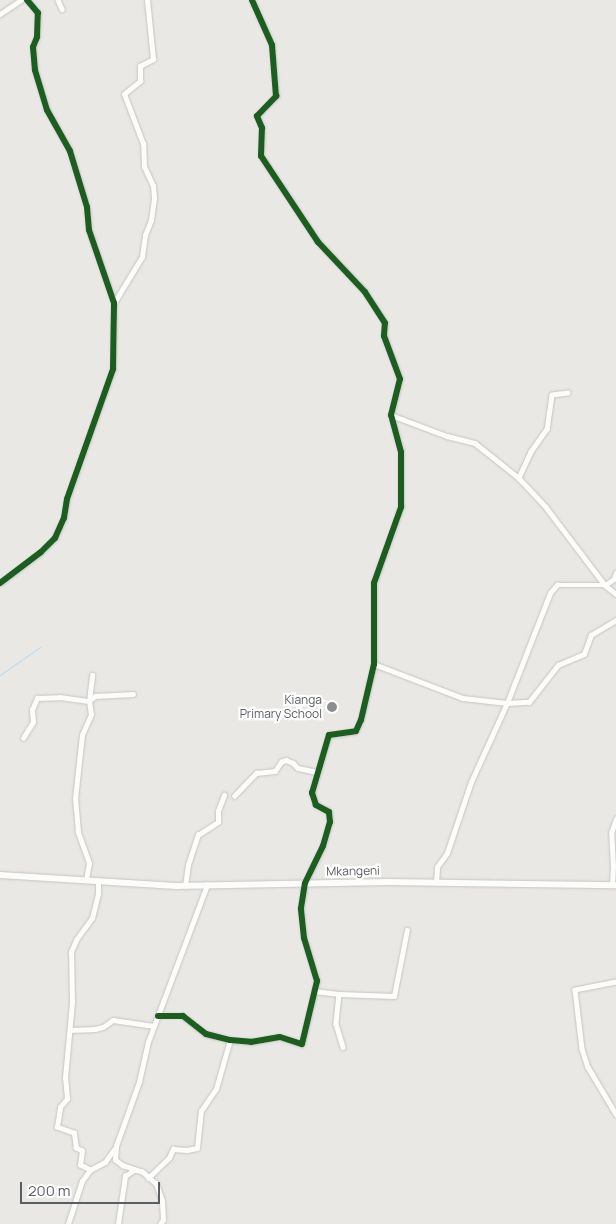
<!DOCTYPE html>
<style>
body{margin:0}
#map{position:relative;width:616px;height:1224px;overflow:hidden;background:#eae8e4;font-family:Manrope,sans-serif}
div>[style]{position:absolute}
.stream>*{height:1px;margin:-0.5px;padding:0 0.5px;transform-origin:0.5px;border-radius:0.5px;background:#badbf2}
.roads{filter:drop-shadow(0 0 1px #c5c5c5) drop-shadow(0 0 1px #c5c5c5)}
.street>*{height:4.5px;margin:-2.25px;padding:0 2.25px;transform-origin:2.25px;border-radius:2.25px;background:#fcfcfb}
.secondary>*{height:6px;margin:-3px;padding:0 3px;transform-origin:3px;border-radius:3px;background:#fcfcfb}
.cycleway>*{height:6px;margin:-3px;padding:0 3px;transform-origin:3px;border-radius:3px;background:#1b5e20}
.dots>*{width:14px;height:14px;translate:-50% -50%;box-sizing:border-box;border:2px solid #fff;border-radius:50%}
span{translate:-50% -50%;white-space:nowrap;text-align:center;line-height:1.15;-webkit-text-stroke:4.5px #fff;paint-order:stroke}
.poi-label{font-size:12px;color:#5a5d61}
.right{translate:-100% -50%;text-align:right}
.street-label{font-size:12px;color:#5a5d61}
.scale{position:absolute;left:20px;top:1182px;width:140px;height:22px;box-sizing:border-box;border:2px solid #5a5d61;border-top:0;padding-left:6px;font-size:15px;line-height:18px;white-space:nowrap;color:#5a5d61;-webkit-text-stroke:4px #fff;paint-order:stroke}
</style>
<div id="map">
<div class="stream">
<div style="left:0;top:675px;width:49px;rotate:-35deg"></div>
</div>
<div class="roads">
<div class="street">
<div style="left:58px;top:0;width:10px;rotate:66deg"></div>
<div style="left:0;top:14px;width:25px;rotate:-34deg"></div>
<div style="left:114px;top:303px;width:54px;rotate:-58.7deg"></div>
<div style="left:142px;top:257px;width:22px;rotate:-82deg"></div>
<div style="left:145px;top:235px;width:16px;rotate:-68deg"></div>
<div style="left:151px;top:220px;width:22px;rotate:-82deg"></div>
<div style="left:154px;top:198px;width:12px;rotate:-95deg"></div>
<div style="left:153px;top:186px;width:21px;rotate:-115deg"></div>
<div style="left:144px;top:167px;width:23px;rotate:-92deg"></div>
<div style="left:143px;top:144px;width:53px;rotate:-110.8deg"></div>
<div style="left:124px;top:94px;width:21px;rotate:-39deg"></div>
<div style="left:140px;top:81px;width:15px;rotate:-90deg"></div>
<div style="left:140px;top:66px;width:15px;rotate:-28deg"></div>
<div style="left:153px;top:59px;width:59px;rotate:-95.8deg"></div>
<div style="left:568px;top:393px;width:16px;rotate:173deg"></div>
<div style="left:552px;top:395px;width:34px;rotate:98deg"></div>
<div style="left:547px;top:429px;width:28px;rotate:125deg"></div>
<div style="left:531px;top:452px;width:29px;rotate:115deg"></div>
<div style="left:519px;top:478px;width:40px;rotate:47deg"></div>
<div style="left:546px;top:507px;width:98px;rotate:52.9deg"></div>
<div style="left:605px;top:585px;width:14px;rotate:39deg"></div>
<div style="left:391px;top:415px;width:60px;rotate:20.6deg"></div>
<div style="left:447px;top:436px;width:29px;rotate:14deg"></div>
<div style="left:475px;top:443px;width:56px;rotate:38.5deg"></div>
<div style="left:0;top:583px;width:51px;rotate:-37.1deg"></div>
<div style="left:41px;top:552px;width:20px;rotate:-45deg"></div>
<div style="left:55px;top:538px;width:22px;rotate:-66deg"></div>
<div style="left:64px;top:518px;width:19px;rotate:-81deg"></div>
<div style="left:67px;top:499px;width:138px;rotate:-70.5deg"></div>
<div style="left:113px;top:369px;width:66px;rotate:-89.1deg"></div>
<div style="left:114px;top:303px;width:77px;rotate:-108.9deg"></div>
<div style="left:89px;top:230px;width:23px;rotate:-95deg"></div>
<div style="left:87px;top:207px;width:59px;rotate:-106.9deg"></div>
<div style="left:70px;top:151px;width:47px;rotate:-119.3deg"></div>
<div style="left:47px;top:110px;width:42px;rotate:-106.7deg"></div>
<div style="left:35px;top:70px;width:23px;rotate:-95deg"></div>
<div style="left:33px;top:47px;width:11px;rotate:-68deg"></div>
<div style="left:37px;top:37px;width:24px;rotate:-88deg"></div>
<div style="left:38px;top:13px;width:17px;rotate:-130deg"></div>
<div style="left:374px;top:664px;width:95px;rotate:20.9deg"></div>
<div style="left:463px;top:698px;width:44px;rotate:6.5deg"></div>
<div style="left:507px;top:703px;width:22px;rotate:-3deg"></div>
<div style="left:529px;top:702px;width:47px;rotate:-51.9deg"></div>
<div style="left:558px;top:665px;width:28px;rotate:-23deg"></div>
<div style="left:584px;top:654px;width:20px;rotate:-70deg"></div>
<div style="left:591px;top:635px;width:29px;rotate:-31deg"></div>
<div style="left:23px;top:738px;width:19px;rotate:-58deg"></div>
<div style="left:33px;top:722px;width:12px;rotate:-95deg"></div>
<div style="left:32px;top:710px;width:13px;rotate:-67deg"></div>
<div style="left:37px;top:698px;width:23px;rotate:-2deg"></div>
<div style="left:60px;top:697px;width:29px;rotate:8deg"></div>
<div style="left:89px;top:701px;width:8px;rotate:-40deg"></div>
<div style="left:95px;top:696px;width:38px;rotate:-3deg"></div>
<div style="left:234px;top:796px;width:32px;rotate:-46deg"></div>
<div style="left:256px;top:773px;width:19px;rotate:-6deg"></div>
<div style="left:275px;top:771px;width:11px;rotate:-56deg"></div>
<div style="left:281px;top:762px;width:5px;rotate:-22deg"></div>
<div style="left:286px;top:760px;width:8px;rotate:23deg"></div>
<div style="left:293px;top:763px;width:7px;rotate:45deg"></div>
<div style="left:298px;top:768px;width:19px;rotate:12deg"></div>
<div style="left:86px;top:880px;width:17px;rotate:-80deg"></div>
<div style="left:89px;top:863px;width:33px;rotate:-110deg"></div>
<div style="left:78px;top:832px;width:33px;rotate:-95deg"></div>
<div style="left:75px;top:799px;width:64px;rotate:-83.8deg"></div>
<div style="left:82px;top:735px;width:22px;rotate:-66deg"></div>
<div style="left:91px;top:715px;width:14px;rotate:-98deg"></div>
<div style="left:89px;top:701px;width:26px;rotate:-83deg"></div>
<div style="left:436px;top:883px;width:16px;rotate:-86deg"></div>
<div style="left:437px;top:867px;width:17px;rotate:-54deg"></div>
<div style="left:447px;top:853px;width:75px;rotate:-71.3deg"></div>
<div style="left:471px;top:782px;width:87px;rotate:-65.5deg"></div>
<div style="left:507px;top:703px;width:118px;rotate:-68.6deg"></div>
<div style="left:550px;top:593px;width:11px;rotate:-49deg"></div>
<div style="left:557px;top:585px;width:48px"></div>
<div style="left:605px;top:585px;width:11px;rotate:-34deg"></div>
<div style="left:614px;top:579px;width:6px;rotate:-72deg"></div>
<div style="left:612px;top:885px;width:18px;rotate:-87deg"></div>
<div style="left:613px;top:867px;width:34px;rotate:-93deg"></div>
<div style="left:611px;top:833px;width:15px;rotate:-70deg"></div>
<div style="left:185px;top:886px;width:21px;rotate:-82deg"></div>
<div style="left:188px;top:865px;width:32px;rotate:-72deg"></div>
<div style="left:198px;top:835px;width:24px;rotate:-33deg"></div>
<div style="left:218px;top:822px;width:11px;rotate:-90deg"></div>
<div style="left:218px;top:811px;width:17px;rotate:-69deg"></div>
<div style="left:616px;top:982px;width:42px;rotate:169deg"></div>
<div style="left:575px;top:990px;width:59px;rotate:83.2deg"></div>
<div style="left:582px;top:1049px;width:19px;rotate:72deg"></div>
<div style="left:588px;top:1067px;width:55px;rotate:59.2deg"></div>
<div style="left:314px;top:991px;width:25px;rotate:7deg"></div>
<div style="left:339px;top:994px;width:30px;rotate:96deg"></div>
<div style="left:336px;top:1024px;width:24px;rotate:73deg"></div>
<div style="left:339px;top:994px;width:55px;rotate:2.1deg"></div>
<div style="left:394px;top:996px;width:67px;rotate:-78.9deg"></div>
<div style="left:158px;top:1016px;width:25px"></div>
<div style="left:183px;top:1016px;width:29px;rotate:38deg"></div>
<div style="left:206px;top:1034px;width:25px;rotate:14deg"></div>
<div style="left:230px;top:1040px;width:21px;rotate:5deg"></div>
<div style="left:251px;top:1042px;width:29px;rotate:-10deg"></div>
<div style="left:280px;top:1037px;width:23px;rotate:18deg"></div>
<div style="left:302px;top:1044px;width:65px;rotate:-76.6deg"></div>
<div style="left:317px;top:981px;width:45px;rotate:-106.8deg"></div>
<div style="left:304px;top:938px;width:30px;rotate:-96deg"></div>
<div style="left:301px;top:908px;width:25px;rotate:-81deg"></div>
<div style="left:305px;top:883px;width:41px;rotate:-64.1deg"></div>
<div style="left:323px;top:846px;width:25px;rotate:-74deg"></div>
<div style="left:330px;top:822px;width:10px;rotate:-96deg"></div>
<div style="left:329px;top:812px;width:15px;rotate:-152deg"></div>
<div style="left:316px;top:805px;width:13px;rotate:-108deg"></div>
<div style="left:312px;top:793px;width:60px;rotate:-73.7deg"></div>
<div style="left:329px;top:735px;width:27px;rotate:-8deg"></div>
<div style="left:356px;top:731px;width:12px;rotate:-66deg"></div>
<div style="left:361px;top:720px;width:57px;rotate:-76.9deg"></div>
<div style="left:374px;top:664px;width:81px;rotate:-90deg"></div>
<div style="left:374px;top:583px;width:81px;rotate:-70.4deg"></div>
<div style="left:401px;top:507px;width:55px;rotate:-90deg"></div>
<div style="left:401px;top:452px;width:38px;rotate:-105deg"></div>
<div style="left:391px;top:415px;width:37px;rotate:-76deg"></div>
<div style="left:400px;top:379px;width:46px;rotate:-110.4deg"></div>
<div style="left:384px;top:336px;width:13px;rotate:-86deg"></div>
<div style="left:385px;top:323px;width:37px;rotate:-123deg"></div>
<div style="left:365px;top:292px;width:69px;rotate:-133.2deg"></div>
<div style="left:318px;top:242px;width:103px;rotate:-123.5deg"></div>
<div style="left:261px;top:156px;width:28px;rotate:-88deg"></div>
<div style="left:262px;top:128px;width:13px;rotate:-113deg"></div>
<div style="left:257px;top:116px;width:28px;rotate:-46deg"></div>
<div style="left:276px;top:96px;width:51px;rotate:-94.5deg"></div>
<div style="left:272px;top:45px;width:49px;rotate:-114deg"></div>
<div style="left:70px;top:1030px;width:25px;rotate:-2deg"></div>
<div style="left:95px;top:1029px;width:8px;rotate:-14deg"></div>
<div style="left:103px;top:1027px;width:12px;rotate:-35deg"></div>
<div style="left:113px;top:1020px;width:41px;rotate:8.3deg"></div>
<div style="left:90px;top:1170px;width:11px;rotate:-153deg"></div>
<div style="left:80px;top:1165px;width:14px;rotate:-82deg"></div>
<div style="left:82px;top:1151px;width:7px;rotate:-153deg"></div>
<div style="left:76px;top:1148px;width:15px;rotate:-98deg"></div>
<div style="left:74px;top:1133px;width:18px;rotate:-161deg"></div>
<div style="left:57px;top:1127px;width:20px;rotate:-81deg"></div>
<div style="left:60px;top:1107px;width:11px;rotate:-49deg"></div>
<div style="left:67px;top:1099px;width:21px;rotate:-95deg"></div>
<div style="left:65px;top:1078px;width:76px;rotate:-84.7deg"></div>
<div style="left:72px;top:1002px;width:50px;rotate:-91.1deg"></div>
<div style="left:71px;top:952px;width:13px;rotate:-67deg"></div>
<div style="left:76px;top:940px;width:27px;rotate:-54deg"></div>
<div style="left:92px;top:918px;width:25px;rotate:-76deg"></div>
<div style="left:98px;top:894px;width:13px;rotate:-90deg"></div>
<div style="left:148px;top:1178px;width:29px;rotate:-44deg"></div>
<div style="left:169px;top:1158px;width:10px;rotate:-66deg"></div>
<div style="left:173px;top:1149px;width:14px;rotate:4deg"></div>
<div style="left:187px;top:1150px;width:10px;rotate:-11deg"></div>
<div style="left:197px;top:1148px;width:37px;rotate:-84deg"></div>
<div style="left:201px;top:1111px;width:27px;rotate:-56deg"></div>
<div style="left:216px;top:1089px;width:51px;rotate:-74.1deg"></div>
<div style="left:68px;top:1224px;width:45px;rotate:-72deg"></div>
<div style="left:82px;top:1181px;width:14px;rotate:-54deg"></div>
<div style="left:90px;top:1170px;width:17px;rotate:-28deg"></div>
<div style="left:105px;top:1162px;width:17px;rotate:-54deg"></div>
<div style="left:118px;top:1224px;width:49px;rotate:-81.7deg"></div>
<div style="left:125px;top:1176px;width:11px;rotate:-34deg"></div>
<div style="left:160px;top:1224px;width:5px;rotate:-53deg"></div>
<div style="left:163px;top:1220px;width:19px;rotate:-93deg"></div>
<div style="left:162px;top:1201px;width:18px;rotate:-109deg"></div>
<div style="left:156px;top:1184px;width:18px;rotate:-139deg"></div>
<div style="left:142px;top:1172px;width:20px;rotate:-162deg"></div>
<div style="left:123px;top:1166px;width:10px;rotate:-143deg"></div>
<div style="left:115px;top:1160px;width:14px;rotate:-86deg"></div>
<div style="left:116px;top:1146px;width:68px;rotate:-70.2deg"></div>
<div style="left:139px;top:1082px;width:41px;rotate:-77.3deg"></div>
<div style="left:148px;top:1042px;width:168px;rotate:-69.4deg"></div>
</div>
<div class="secondary">
<div style="left:0;top:875px;width:176px;rotate:3.6deg"></div>
<div style="left:176px;top:886px;width:212px;rotate:-1.1deg"></div>
<div style="left:388px;top:882px;width:228px;rotate:0.8deg"></div>
</div>
</div>
<div class="cycleway">
<div style="left:0;top:583px;width:51px;rotate:-37.1deg"></div>
<div style="left:41px;top:552px;width:20px;rotate:-45deg"></div>
<div style="left:55px;top:538px;width:22px;rotate:-66deg"></div>
<div style="left:64px;top:518px;width:19px;rotate:-81deg"></div>
<div style="left:67px;top:499px;width:138px;rotate:-70.5deg"></div>
<div style="left:113px;top:369px;width:66px;rotate:-89.1deg"></div>
<div style="left:114px;top:303px;width:77px;rotate:-108.9deg"></div>
<div style="left:89px;top:230px;width:23px;rotate:-95deg"></div>
<div style="left:87px;top:207px;width:59px;rotate:-106.9deg"></div>
<div style="left:70px;top:151px;width:47px;rotate:-119.3deg"></div>
<div style="left:47px;top:110px;width:42px;rotate:-106.7deg"></div>
<div style="left:35px;top:70px;width:23px;rotate:-95deg"></div>
<div style="left:33px;top:47px;width:11px;rotate:-68deg"></div>
<div style="left:37px;top:37px;width:24px;rotate:-88deg"></div>
<div style="left:38px;top:13px;width:17px;rotate:-130deg"></div>
<div style="left:158px;top:1016px;width:25px"></div>
<div style="left:183px;top:1016px;width:29px;rotate:38deg"></div>
<div style="left:206px;top:1034px;width:25px;rotate:14deg"></div>
<div style="left:230px;top:1040px;width:21px;rotate:5deg"></div>
<div style="left:251px;top:1042px;width:29px;rotate:-10deg"></div>
<div style="left:280px;top:1037px;width:23px;rotate:18deg"></div>
<div style="left:302px;top:1044px;width:65px;rotate:-76.6deg"></div>
<div style="left:317px;top:981px;width:45px;rotate:-106.8deg"></div>
<div style="left:304px;top:938px;width:30px;rotate:-96deg"></div>
<div style="left:301px;top:908px;width:25px;rotate:-81deg"></div>
<div style="left:305px;top:883px;width:41px;rotate:-64.1deg"></div>
<div style="left:323px;top:846px;width:25px;rotate:-74deg"></div>
<div style="left:330px;top:822px;width:10px;rotate:-96deg"></div>
<div style="left:329px;top:812px;width:15px;rotate:-152deg"></div>
<div style="left:316px;top:805px;width:13px;rotate:-108deg"></div>
<div style="left:312px;top:793px;width:60px;rotate:-73.7deg"></div>
<div style="left:329px;top:735px;width:27px;rotate:-8deg"></div>
<div style="left:356px;top:731px;width:12px;rotate:-66deg"></div>
<div style="left:361px;top:720px;width:57px;rotate:-76.9deg"></div>
<div style="left:374px;top:664px;width:81px;rotate:-90deg"></div>
<div style="left:374px;top:583px;width:81px;rotate:-70.4deg"></div>
<div style="left:401px;top:507px;width:55px;rotate:-90deg"></div>
<div style="left:401px;top:452px;width:38px;rotate:-105deg"></div>
<div style="left:391px;top:415px;width:37px;rotate:-76deg"></div>
<div style="left:400px;top:379px;width:46px;rotate:-110.4deg"></div>
<div style="left:384px;top:336px;width:13px;rotate:-86deg"></div>
<div style="left:385px;top:323px;width:37px;rotate:-123deg"></div>
<div style="left:365px;top:292px;width:69px;rotate:-133.2deg"></div>
<div style="left:318px;top:242px;width:103px;rotate:-123.5deg"></div>
<div style="left:261px;top:156px;width:28px;rotate:-88deg"></div>
<div style="left:262px;top:128px;width:13px;rotate:-113deg"></div>
<div style="left:257px;top:116px;width:28px;rotate:-46deg"></div>
<div style="left:276px;top:96px;width:51px;rotate:-94.5deg"></div>
<div style="left:272px;top:45px;width:49px;rotate:-114deg"></div>
</div>
<div class="dots">
<div style="left:332px;top:707px;background:#8c8e8f"></div>
</div>
<div class="poi-label">
<span class="right" style="left:322px;top:707px">Kianga<br>Primary School</span>
</div>
<div class="street-label">
<span style="left:353px;top:871px;rotate:-1deg">Mkangeni</span>
</div>
<div class="scale">200 m</div>
</div>
